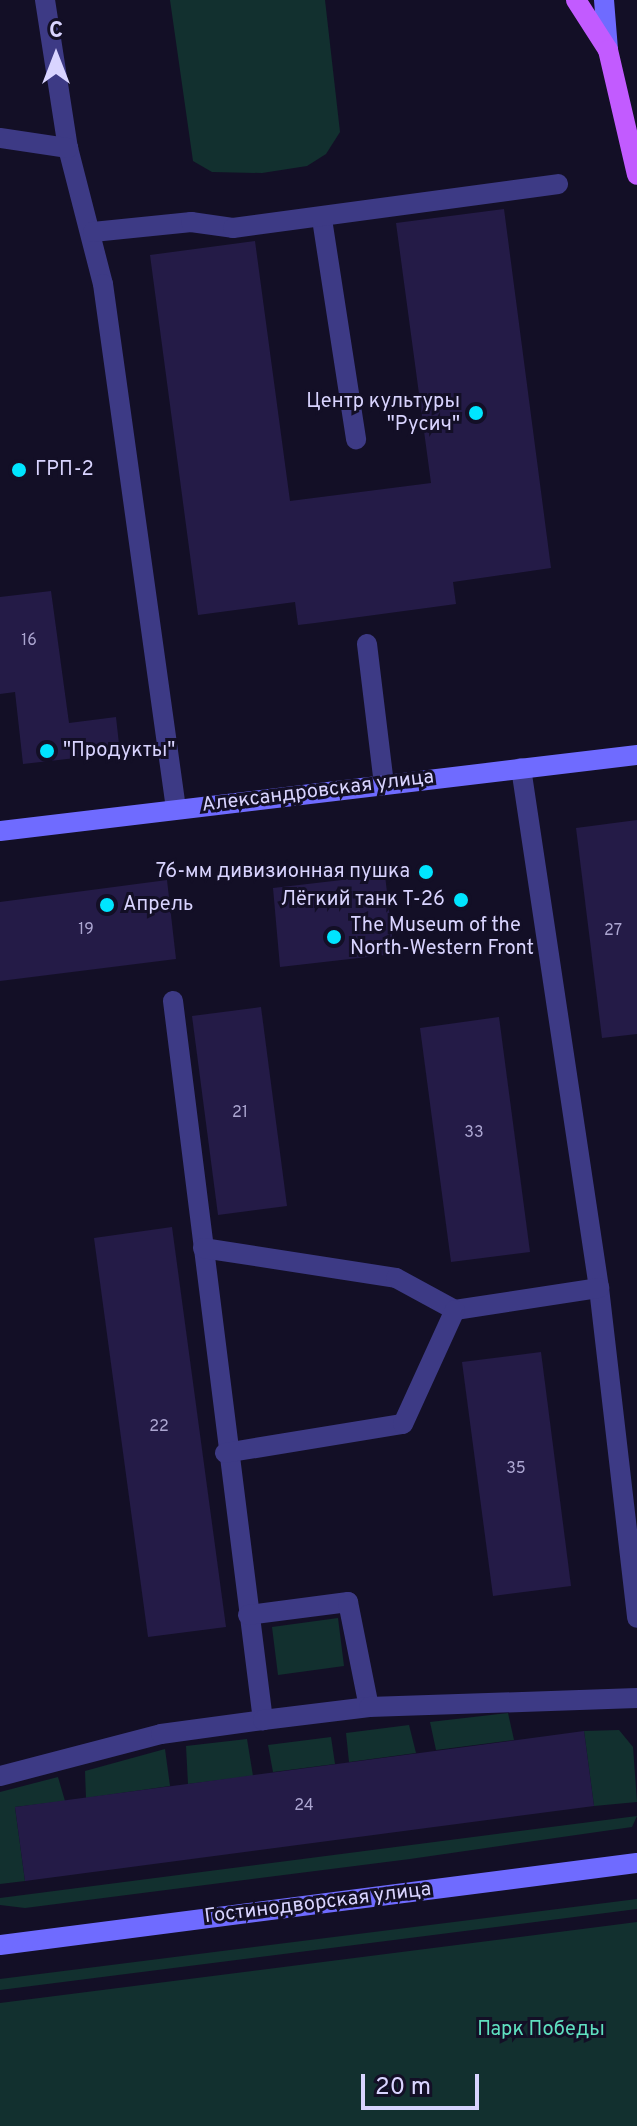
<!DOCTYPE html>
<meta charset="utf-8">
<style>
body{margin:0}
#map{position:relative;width:637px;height:2126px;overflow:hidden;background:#130f26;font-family:Overpass,sans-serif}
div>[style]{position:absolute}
.green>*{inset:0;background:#12302f}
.building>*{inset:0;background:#241b47}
.lane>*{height:20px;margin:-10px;padding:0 10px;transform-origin:10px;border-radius:10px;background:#3d3a85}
.secondary>*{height:20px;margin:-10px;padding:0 10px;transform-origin:10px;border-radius:10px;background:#6f6bff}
.primary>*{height:20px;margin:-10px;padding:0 10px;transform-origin:10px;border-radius:10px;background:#c25bff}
.dots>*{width:22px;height:22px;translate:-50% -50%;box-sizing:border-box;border:4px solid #130f26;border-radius:50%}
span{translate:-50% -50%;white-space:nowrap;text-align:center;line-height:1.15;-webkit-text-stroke:6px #130f26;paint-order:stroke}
.number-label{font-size:16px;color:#aca6d1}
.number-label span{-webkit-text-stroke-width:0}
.poi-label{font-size:20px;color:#d9d4ff}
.right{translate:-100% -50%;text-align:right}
.left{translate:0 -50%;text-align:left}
.street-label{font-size:20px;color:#d9d4ff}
.park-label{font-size:20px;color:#5fe0c0}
.north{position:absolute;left:16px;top:16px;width:80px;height:80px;-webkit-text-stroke:6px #130f26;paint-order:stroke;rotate:0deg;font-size:22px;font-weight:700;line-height:32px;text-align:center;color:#d9d4ff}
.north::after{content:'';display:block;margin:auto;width:28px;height:36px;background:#d9d4ff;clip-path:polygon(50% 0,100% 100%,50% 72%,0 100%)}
.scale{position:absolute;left:361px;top:2074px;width:118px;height:36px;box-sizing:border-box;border:4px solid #d9d4ff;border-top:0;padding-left:10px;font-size:24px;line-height:28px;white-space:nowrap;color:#d9d4ff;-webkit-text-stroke:6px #130f26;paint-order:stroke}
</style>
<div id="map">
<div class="green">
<div style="clip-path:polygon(170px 0,325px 0,340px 132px,326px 154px,307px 166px,262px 173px,212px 172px,193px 161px)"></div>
<div style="clip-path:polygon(338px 1618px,344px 1666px,278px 1675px,272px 1627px)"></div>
<div style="clip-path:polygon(508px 1713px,514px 1740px,436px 1750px,430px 1722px)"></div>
<div style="clip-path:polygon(409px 1725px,416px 1753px,349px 1762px,346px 1733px)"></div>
<div style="clip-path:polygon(619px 1730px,633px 1747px,637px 1802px,594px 1806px,584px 1731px)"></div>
<div style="clip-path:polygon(331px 1737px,335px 1764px,273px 1772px,268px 1745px)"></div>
<div style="clip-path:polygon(247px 1739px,253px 1776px,188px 1784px,186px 1746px)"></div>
<div style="clip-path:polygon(165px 1749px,170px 1786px,86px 1798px,85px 1771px)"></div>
<div style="clip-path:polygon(58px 1777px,65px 1801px,15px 1807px,25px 1881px,0 1884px,0 1792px)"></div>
<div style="clip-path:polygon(637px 1816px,632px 1827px,410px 1859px,25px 1908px,0 1905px,0 1898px)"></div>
<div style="clip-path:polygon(637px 1899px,637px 1909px,0 1990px,0 1979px)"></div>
<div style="clip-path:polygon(637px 1922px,637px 2126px,0 2126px,0 2003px)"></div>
</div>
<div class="building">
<div style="clip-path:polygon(504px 209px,551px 568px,453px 582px,456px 604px,315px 623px,298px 625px,295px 602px,198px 615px,150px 255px,255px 241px,290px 501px,431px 483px,396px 223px)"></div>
<div style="clip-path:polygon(51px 591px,69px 723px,116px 717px,120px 753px,23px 764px,15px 692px,0 694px,0 597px)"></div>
<div style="clip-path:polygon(637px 820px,637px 1034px,602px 1038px,576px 828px)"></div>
<div style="clip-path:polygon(385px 875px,394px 954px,280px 967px,273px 888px)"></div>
<div style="clip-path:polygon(167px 880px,176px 959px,0 981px,0 902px)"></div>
<div style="clip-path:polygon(261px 1007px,287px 1206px,218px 1215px,192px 1016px)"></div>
<div style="clip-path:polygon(499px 1017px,530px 1252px,451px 1262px,420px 1028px)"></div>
<div style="clip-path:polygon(172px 1227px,226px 1627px,148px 1637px,94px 1238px)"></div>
<div style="clip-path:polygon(541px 1352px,571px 1586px,493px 1596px,462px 1362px)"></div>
<div style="clip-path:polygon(584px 1731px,594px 1806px,25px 1881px,15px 1807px)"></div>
</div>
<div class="lane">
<div style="left:45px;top:0;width:150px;rotate:81.2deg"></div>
<div style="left:68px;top:148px;width:140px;rotate:75.6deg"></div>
<div style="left:103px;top:284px;width:530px;rotate:82.08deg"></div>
<div style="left:0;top:138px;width:69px;rotate:8.4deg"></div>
<div style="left:322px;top:219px;width:223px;rotate:81.2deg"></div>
<div style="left:93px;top:232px;width:99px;rotate:-5.8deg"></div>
<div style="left:191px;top:222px;width:42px;rotate:8.1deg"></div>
<div style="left:233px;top:228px;width:328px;rotate:-7.7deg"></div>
<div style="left:367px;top:644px;width:141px;rotate:83.1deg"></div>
<div style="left:521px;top:768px;width:526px;rotate:81.47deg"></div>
<div style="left:599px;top:1288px;width:332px;rotate:83.4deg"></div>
<div style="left:173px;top:1001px;width:725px;rotate:82.87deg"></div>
<div style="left:203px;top:1248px;width:195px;rotate:8.8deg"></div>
<div style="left:396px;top:1278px;width:67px;rotate:28.5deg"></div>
<div style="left:455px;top:1310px;width:146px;rotate:-8.7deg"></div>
<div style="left:225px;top:1453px;width:180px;rotate:-9.3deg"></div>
<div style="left:403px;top:1424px;width:125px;rotate:-65.5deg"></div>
<div style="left:248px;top:1615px;width:101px;rotate:-7.4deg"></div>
<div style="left:348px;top:1602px;width:107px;rotate:78.7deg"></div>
<div style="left:0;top:1776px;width:166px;rotate:-14.6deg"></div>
<div style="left:161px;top:1734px;width:103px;rotate:-7.8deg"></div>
<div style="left:263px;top:1720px;width:107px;rotate:-7deg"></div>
<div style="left:369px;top:1707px;width:268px;rotate:-1.9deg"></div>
</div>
<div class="secondary">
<div style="left:604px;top:0;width:50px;rotate:85.4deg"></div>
<div style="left:0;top:831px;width:642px;rotate:-6.8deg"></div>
<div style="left:0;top:1945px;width:642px;rotate:-7.34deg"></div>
</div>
<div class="primary">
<div style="left:576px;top:0;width:59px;rotate:57.4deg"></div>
<div style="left:608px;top:50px;width:128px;rotate:76.9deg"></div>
</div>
<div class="dots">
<div style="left:476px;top:413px;background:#00e5ff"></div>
<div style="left:19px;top:470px;background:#00e5ff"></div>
<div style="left:47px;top:751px;background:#00e5ff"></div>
<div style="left:426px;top:872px;background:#00e5ff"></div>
<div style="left:461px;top:900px;background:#00e5ff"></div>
<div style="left:107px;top:905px;background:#00e5ff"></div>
<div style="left:334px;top:937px;background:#00e5ff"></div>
</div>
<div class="number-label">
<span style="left:29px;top:641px">16</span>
<span style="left:86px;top:930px">19</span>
<span style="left:613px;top:931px">27</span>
<span style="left:240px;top:1113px">21</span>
<span style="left:474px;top:1133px">33</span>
<span style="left:159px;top:1427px">22</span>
<span style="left:516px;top:1469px">35</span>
<span style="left:304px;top:1806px">24</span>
</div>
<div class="poi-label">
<span class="right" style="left:460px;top:414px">Центр культуры<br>"Русич"</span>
<span class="left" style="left:35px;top:470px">ГРП-2</span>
<span class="left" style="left:63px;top:751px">"Продукты"</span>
<span class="right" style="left:410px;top:872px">76-мм дивизионная пушка</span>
<span class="right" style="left:445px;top:900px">Лёгкий танк Т-26</span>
<span class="left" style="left:123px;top:905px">Апрель</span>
<span class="left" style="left:350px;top:938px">The Museum of the<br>North-Western Front</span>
</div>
<div class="street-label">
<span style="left:318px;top:792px;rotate:-7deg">Александровская улица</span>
<span style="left:318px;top:1904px;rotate:-7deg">Гостинодворская улица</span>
</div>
<div class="park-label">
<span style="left:541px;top:2030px">Парк Победы</span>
</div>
<div class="north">С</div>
<div class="scale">20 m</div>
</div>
